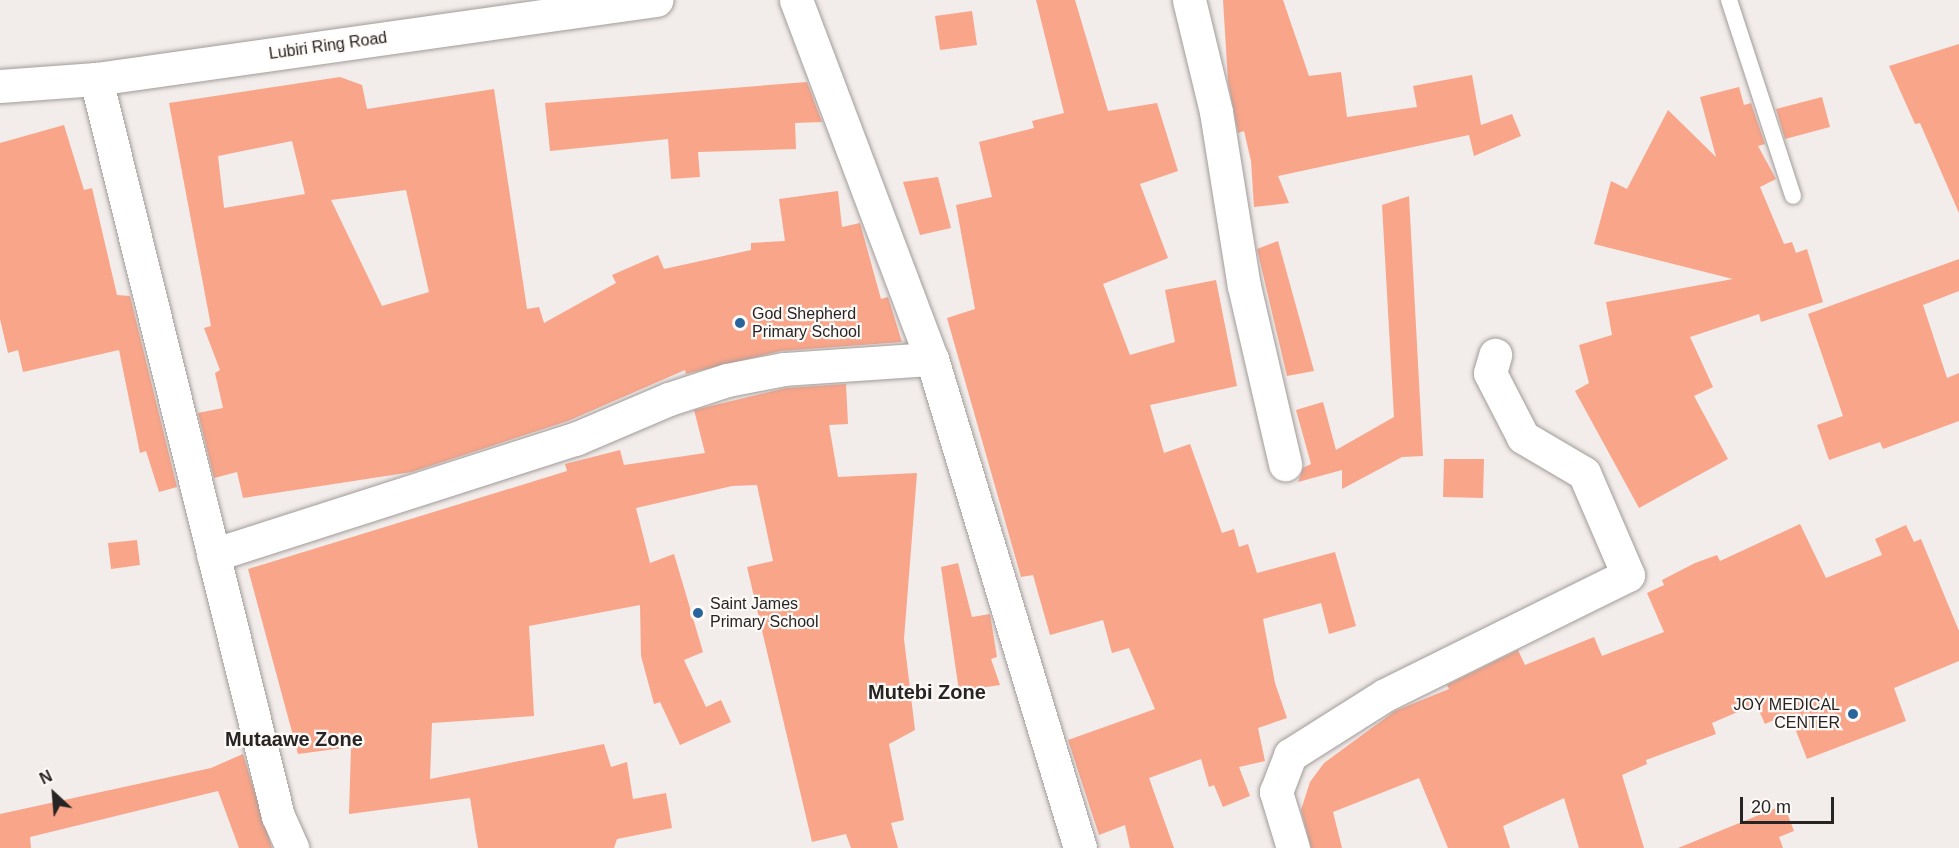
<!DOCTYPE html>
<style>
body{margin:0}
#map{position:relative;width:1959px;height:848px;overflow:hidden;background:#f2ecea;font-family:Arial,sans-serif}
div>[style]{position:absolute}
.building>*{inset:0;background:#f8a58a}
.roads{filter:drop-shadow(0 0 2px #a19c9a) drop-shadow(0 0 2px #a19c9a)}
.lane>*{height:16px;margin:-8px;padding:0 8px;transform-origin:8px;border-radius:8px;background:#fff}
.street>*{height:33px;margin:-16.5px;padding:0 16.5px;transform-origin:16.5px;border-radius:16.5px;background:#fff}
.secondary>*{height:33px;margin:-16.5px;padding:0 16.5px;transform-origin:16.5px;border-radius:16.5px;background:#fff}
.dots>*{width:16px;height:16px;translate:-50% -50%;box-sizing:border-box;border:3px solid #fefaf8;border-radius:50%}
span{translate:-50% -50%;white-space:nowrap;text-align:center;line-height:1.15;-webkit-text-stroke:4.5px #fefaf8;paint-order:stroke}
.street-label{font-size:16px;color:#272424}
.poi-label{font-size:16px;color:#272424}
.left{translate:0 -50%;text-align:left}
.right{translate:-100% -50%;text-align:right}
.quarter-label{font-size:20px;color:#272424;font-weight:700}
.north{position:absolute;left:24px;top:764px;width:60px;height:60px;-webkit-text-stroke:4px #fefaf8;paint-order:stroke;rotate:334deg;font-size:16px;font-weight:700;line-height:24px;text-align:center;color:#272424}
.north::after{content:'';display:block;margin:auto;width:21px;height:27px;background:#272424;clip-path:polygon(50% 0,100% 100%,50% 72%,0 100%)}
.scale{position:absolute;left:1740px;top:797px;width:94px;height:27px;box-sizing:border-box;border:3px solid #272424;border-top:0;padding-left:8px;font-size:18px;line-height:21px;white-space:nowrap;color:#272424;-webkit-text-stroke:4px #fefaf8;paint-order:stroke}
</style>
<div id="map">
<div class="building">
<div style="clip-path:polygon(1036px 0,1075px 0,1108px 111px,1157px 103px,1178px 171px,1140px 184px,1168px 258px,1103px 284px,1130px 355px,1175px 342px,1165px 290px,1216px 280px,1237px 386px,1150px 405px,1164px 453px,1190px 444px,1222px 533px,1234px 529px,1239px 547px,1248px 544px,1257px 573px,1335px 552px,1356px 626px,1329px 634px,1321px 603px,1263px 619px,1275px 683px,1287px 718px,1258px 728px,1265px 761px,1239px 767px,1250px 796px,1223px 807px,1214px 785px,1209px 787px,1201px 759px,1149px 778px,1174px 848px,1130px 848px,1125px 825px,1099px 835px,1068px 740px,1155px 709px,1129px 648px,1112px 653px,1103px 620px,1050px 635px,1033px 575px,1021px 577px,947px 318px,975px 309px,956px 205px,992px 197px,979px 142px,1034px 128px,1032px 121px,1064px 113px)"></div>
<div style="clip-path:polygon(1223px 0,1283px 0,1309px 76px,1341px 72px,1347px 117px,1417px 107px,1413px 86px,1472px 75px,1481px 125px,1512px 114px,1521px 136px,1474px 156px,1469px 135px,1278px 176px,1289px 203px,1254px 207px,1251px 161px,1244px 131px,1238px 133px,1228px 81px)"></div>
<div style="clip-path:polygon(972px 11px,977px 45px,940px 50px,935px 16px)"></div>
<div style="clip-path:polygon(1959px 44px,1959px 213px,1920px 123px,1915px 124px,1889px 66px)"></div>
<div style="clip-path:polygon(evenodd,340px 77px,362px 85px,367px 109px,494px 89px,527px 309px,539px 307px,544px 323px,616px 283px,612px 275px,658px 255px,664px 269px,751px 250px,751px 243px,785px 241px,779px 199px,838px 191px,842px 227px,860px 223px,881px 299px,888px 297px,902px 342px,781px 351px,686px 374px,685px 370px,568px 421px,412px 472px,243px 498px,237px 472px,214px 478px,198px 413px,223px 408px,215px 373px,220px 370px,204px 328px,211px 326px,169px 103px,340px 77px,292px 141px,305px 194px,224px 208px,218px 156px,292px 141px,340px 77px,406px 190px,429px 292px,382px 306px,331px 200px,406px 190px)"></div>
<div style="clip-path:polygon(807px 82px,822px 122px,795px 123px,796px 149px,698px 152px,700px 177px,671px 179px,668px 139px,550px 151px,545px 103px)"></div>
<div style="clip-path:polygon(1739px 87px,1744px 105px,1751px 103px,1765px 144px,1758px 146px,1776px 179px,1760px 187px,1784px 244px,1792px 242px,1796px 253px,1807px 249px,1823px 302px,1761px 322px,1759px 314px,1690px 337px,1713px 387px,1694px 396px,1728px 459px,1639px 508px,1575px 391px,1589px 383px,1579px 345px,1612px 335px,1606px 302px,1733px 279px,1594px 244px,1611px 181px,1627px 189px,1668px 110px,1716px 157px,1700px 97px)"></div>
<div style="clip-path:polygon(1822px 97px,1830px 127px,1785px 139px,1776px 109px)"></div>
<div style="clip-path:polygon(64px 125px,84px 190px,92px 188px,117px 295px,130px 296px,177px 487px,159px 492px,146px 451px,140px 453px,119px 350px,23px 372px,18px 350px,8px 353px,0 319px,0 143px)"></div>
<div style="clip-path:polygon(938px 177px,951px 228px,920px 235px,903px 182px)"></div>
<div style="clip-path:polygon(1409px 196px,1423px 456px,1402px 457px,1342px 489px,1342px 470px,1298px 482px,1303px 468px,1311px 464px,1296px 410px,1323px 402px,1336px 450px,1394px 417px,1382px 205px)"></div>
<div style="clip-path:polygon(1278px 241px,1314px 371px,1287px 376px,1257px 249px)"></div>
<div style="clip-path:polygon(1959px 259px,1959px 291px,1923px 305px,1947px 378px,1959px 373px,1959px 421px,1883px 449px,1880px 442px,1829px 460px,1817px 425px,1843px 416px,1808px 314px)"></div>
<div style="clip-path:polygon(846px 384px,848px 424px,829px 425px,838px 477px,917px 473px,904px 639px,915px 730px,889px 744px,904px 820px,891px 823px,898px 848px,851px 848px,846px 834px,812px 842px,747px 567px,773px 561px,757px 485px,732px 486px,636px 508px,650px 563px,674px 554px,703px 652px,684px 660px,706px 707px,721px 700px,731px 722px,680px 745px,660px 702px,654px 704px,641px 656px,640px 605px,529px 626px,534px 716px,432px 723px,430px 779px,604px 744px,611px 767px,627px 762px,633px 799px,666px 793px,672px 828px,617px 839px,614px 848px,478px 848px,470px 798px,349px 814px,351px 747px,298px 754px,248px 569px,567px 471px,565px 464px,620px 450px,624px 465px,705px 453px,694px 410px,786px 388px)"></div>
<div style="clip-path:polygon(1444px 459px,1484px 459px,1483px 498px,1443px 497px)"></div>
<div style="clip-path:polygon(1800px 524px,1826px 578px,1882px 555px,1875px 539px,1906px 525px,1914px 542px,1921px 539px,1959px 631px,1959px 661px,1894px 688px,1906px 721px,1807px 759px,1789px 713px,1765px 724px,1756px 704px,1712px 723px,1716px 734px,1646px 760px,1647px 764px,1622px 775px,1644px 848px,1579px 848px,1564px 798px,1503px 826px,1510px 848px,1448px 848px,1419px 778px,1333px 812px,1342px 848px,1311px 848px,1301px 810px,1310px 782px,1324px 763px,1395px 711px,1449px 689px,1447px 685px,1518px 650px,1525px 665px,1594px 637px,1602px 656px,1664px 632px,1647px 593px,1664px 585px,1662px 580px,1695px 563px,1717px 555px,1720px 561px)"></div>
<div style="clip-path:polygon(137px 540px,140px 565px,111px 569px,108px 543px)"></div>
<div style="clip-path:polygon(958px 563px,972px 617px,990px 614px,997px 657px,991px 659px,1000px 685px,959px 691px,941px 567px)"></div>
<div style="clip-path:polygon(243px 754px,272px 848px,239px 848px,218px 791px,30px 837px,31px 848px,0 848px,0 814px,211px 768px)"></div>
<div style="clip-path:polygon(1784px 805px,1794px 831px,1779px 837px,1783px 848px,1678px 848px)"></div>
</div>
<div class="roads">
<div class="lane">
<div style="left:1729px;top:0;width:206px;rotate:71.9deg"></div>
</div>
<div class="street">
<div style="left:796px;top:0;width:384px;rotate:69.3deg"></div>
<div style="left:932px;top:359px;width:511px;rotate:73.16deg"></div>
<div style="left:1189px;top:0;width:115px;rotate:76.4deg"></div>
<div style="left:1216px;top:112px;width:176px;rotate:80.9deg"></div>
<div style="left:1244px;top:286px;width:183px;rotate:77deg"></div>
<div style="left:96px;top:79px;width:759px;rotate:76.13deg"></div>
<div style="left:278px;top:816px;width:35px;rotate:66deg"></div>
<div style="left:213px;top:555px;width:380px;rotate:-17.8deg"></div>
<div style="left:575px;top:439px;width:102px;rotate:-23.1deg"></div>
<div style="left:669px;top:399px;width:61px;rotate:-18.1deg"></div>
<div style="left:727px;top:380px;width:58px;rotate:-10.9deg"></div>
<div style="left:784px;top:369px;width:148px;rotate:-3.9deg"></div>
<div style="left:1293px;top:848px;width:59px;rotate:-106.9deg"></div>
<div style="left:1276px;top:792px;width:40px;rotate:-69deg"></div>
<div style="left:1290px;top:755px;width:112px;rotate:-32.3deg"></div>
<div style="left:1385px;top:695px;width:271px;rotate:-26.3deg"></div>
<div style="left:1628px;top:575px;width:111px;rotate:-113.3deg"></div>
<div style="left:1584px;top:473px;width:71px;rotate:-149.5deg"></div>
<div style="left:1523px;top:437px;width:72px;rotate:-117.3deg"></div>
<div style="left:1490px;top:373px;width:19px;rotate:-74deg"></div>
</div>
<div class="secondary">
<div style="left:0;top:86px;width:96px;rotate:-4.2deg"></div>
<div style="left:96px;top:79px;width:566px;rotate:-8.03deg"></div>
</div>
</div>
<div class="dots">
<div style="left:740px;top:323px;background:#29659c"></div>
<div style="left:698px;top:613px;background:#29659c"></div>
<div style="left:1853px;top:714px;background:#29659c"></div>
</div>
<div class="street-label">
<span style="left:328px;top:46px;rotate:-8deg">Lubiri Ring Road</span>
</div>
<div class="poi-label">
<span class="left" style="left:752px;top:323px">God Shepherd<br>Primary School</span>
<span class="left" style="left:710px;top:613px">Saint James<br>Primary School</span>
<span class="right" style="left:1840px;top:714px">JOY MEDICAL<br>CENTER</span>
</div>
<div class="quarter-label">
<span style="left:927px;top:692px">Mutebi Zone</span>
<span style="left:294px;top:739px">Mutaawe Zone</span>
</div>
<div class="north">N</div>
<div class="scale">20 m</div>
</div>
